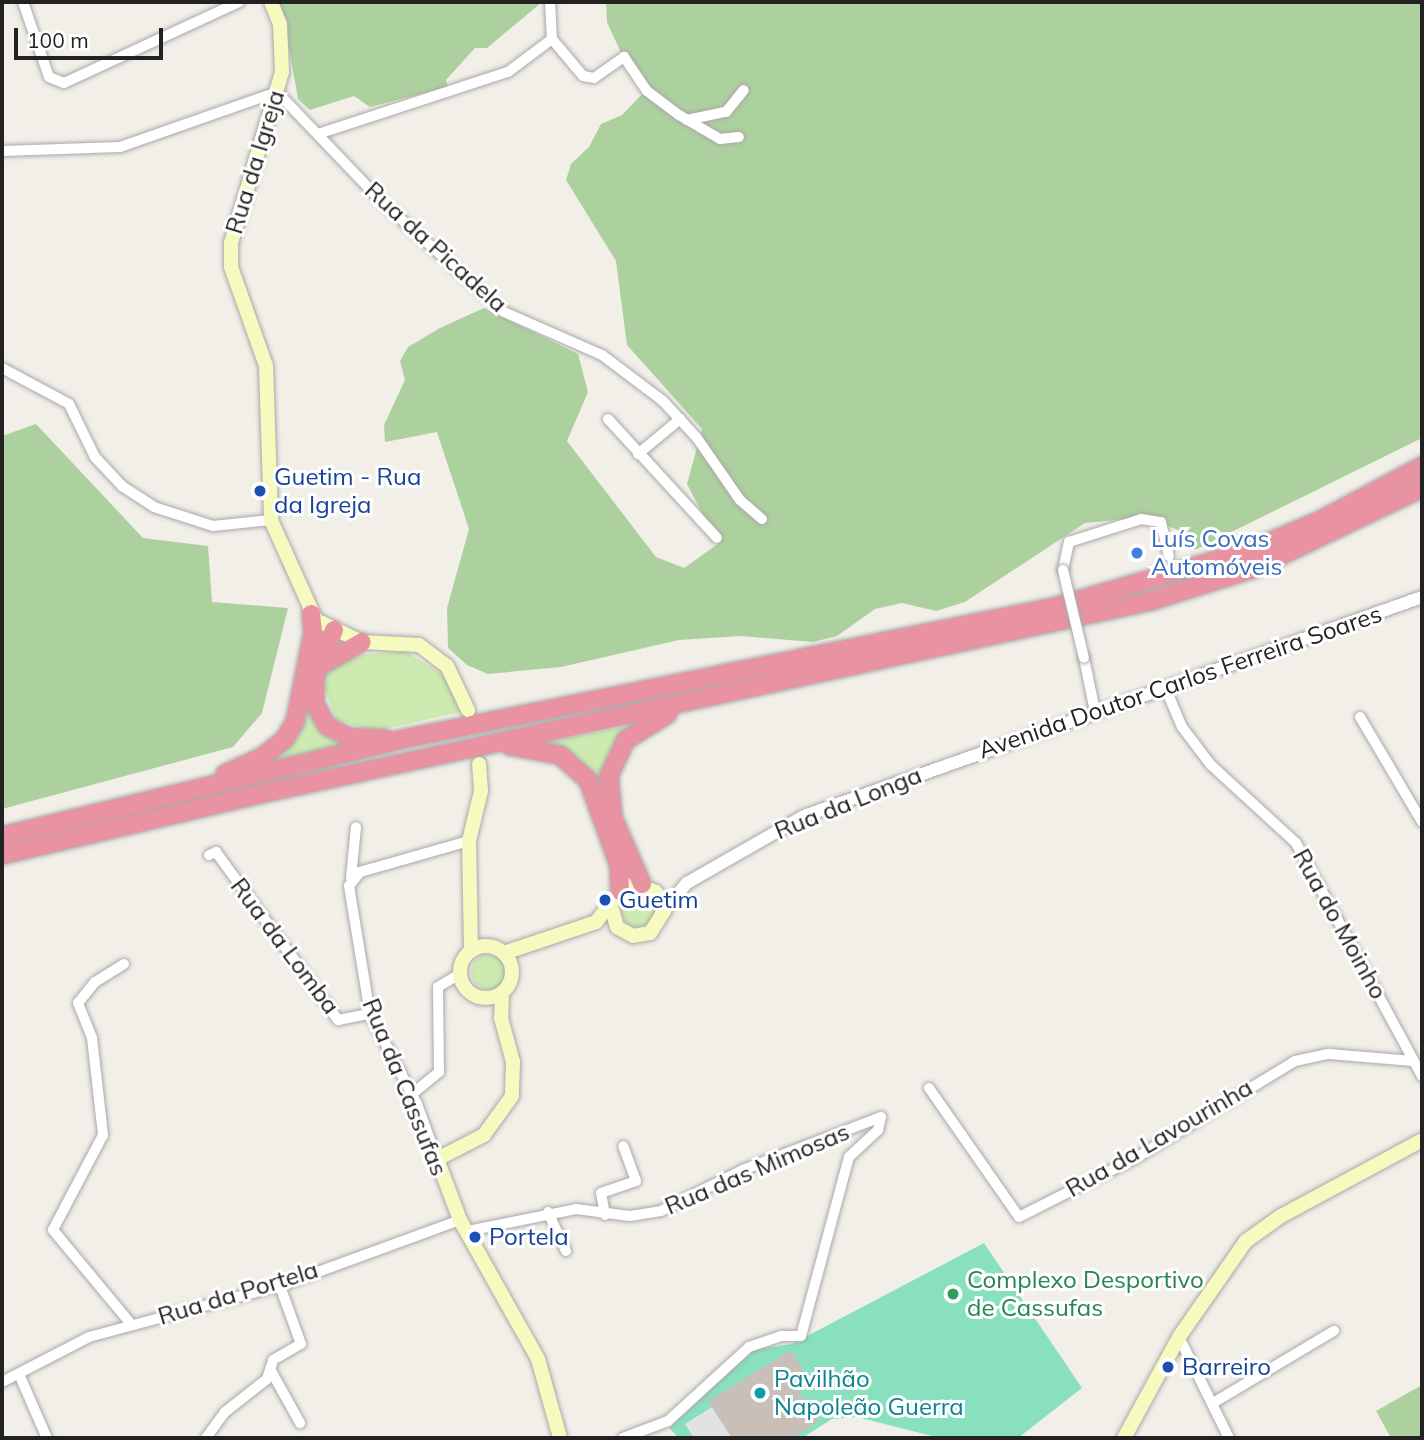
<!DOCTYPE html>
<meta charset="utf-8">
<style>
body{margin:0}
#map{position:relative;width:1424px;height:1440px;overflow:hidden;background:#f2efe9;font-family:Mulish,sans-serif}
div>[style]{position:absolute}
.grass>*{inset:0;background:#cdebb0}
.round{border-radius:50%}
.forest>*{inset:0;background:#add19e}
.pitch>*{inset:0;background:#88e0be}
.parking>*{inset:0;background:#e2e2e2}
.building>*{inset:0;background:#c7bfb8}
.roads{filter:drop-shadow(0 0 2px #a9a9a9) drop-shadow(0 0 2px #a9a9a9)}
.minor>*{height:10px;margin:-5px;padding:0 5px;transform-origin:5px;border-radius:5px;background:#fff}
.tertiary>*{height:12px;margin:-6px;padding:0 6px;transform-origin:6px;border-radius:6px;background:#fff}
.secondary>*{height:14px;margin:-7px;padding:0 7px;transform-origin:7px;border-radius:7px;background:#f7fabf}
.secondary>.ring{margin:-7px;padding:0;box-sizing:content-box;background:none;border:14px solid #f7fabf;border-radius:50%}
.motorway>*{height:18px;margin:-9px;padding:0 9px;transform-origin:9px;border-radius:9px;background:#e892a2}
.bridges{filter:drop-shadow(0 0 2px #a9a9a9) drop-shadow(0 0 2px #a9a9a9)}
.minor-bridge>*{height:10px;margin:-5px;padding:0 5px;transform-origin:5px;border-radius:5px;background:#fff}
.dots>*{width:19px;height:19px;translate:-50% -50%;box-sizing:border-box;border:4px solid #fff;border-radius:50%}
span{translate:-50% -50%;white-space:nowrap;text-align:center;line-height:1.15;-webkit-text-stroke:6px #fff;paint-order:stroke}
.street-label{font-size:24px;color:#222}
.transit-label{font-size:24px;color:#164399}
.left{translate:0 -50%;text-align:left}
.shop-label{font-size:24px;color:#366cbe}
.leisure-label{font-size:24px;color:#27864d}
.culture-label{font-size:24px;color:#0d838f}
.frame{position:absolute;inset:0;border:4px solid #222;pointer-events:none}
.scale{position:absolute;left:14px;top:28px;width:149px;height:32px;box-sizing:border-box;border:4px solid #222;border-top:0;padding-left:9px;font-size:21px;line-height:24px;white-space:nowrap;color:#222;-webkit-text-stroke:5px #fff;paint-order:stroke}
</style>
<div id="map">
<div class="grass">
<div style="clip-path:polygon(405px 651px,447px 677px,461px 712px,376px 731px,336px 720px,322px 681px,332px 664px,347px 656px)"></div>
<div style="clip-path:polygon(309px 693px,350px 744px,272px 760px,304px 719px)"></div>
<div style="clip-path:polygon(637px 724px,605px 806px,564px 751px,545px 743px)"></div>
<div class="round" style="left:621px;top:893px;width:34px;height:34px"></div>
<div class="round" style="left:471px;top:955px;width:34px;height:34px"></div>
</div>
<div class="forest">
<div style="clip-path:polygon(277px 2px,540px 2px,541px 3px,487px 48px,475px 48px,446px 80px,448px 87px,370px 107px,354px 96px,310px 110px,298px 99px,283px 13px)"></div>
<div style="clip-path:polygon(606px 2px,1422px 2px,1422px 438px,1195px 550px,1180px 531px,1146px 517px,1085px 523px,965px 602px,936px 611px,902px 603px,875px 609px,837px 636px,813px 642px,741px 636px,679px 640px,561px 667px,488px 674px,467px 665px,448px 648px,447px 608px,469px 529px,437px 432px,385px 442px,384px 425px,405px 380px,400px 361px,408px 347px,440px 328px,484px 308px,578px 354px,588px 392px,567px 441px,656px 557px,684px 568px,718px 544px,687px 484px,702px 429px,627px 345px,616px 261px,566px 180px,571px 164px,589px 147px,601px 124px,622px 115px,646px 90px,626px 64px,607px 22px)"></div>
<div style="clip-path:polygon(36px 424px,143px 538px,208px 546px,212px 602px,288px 608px,262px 713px,233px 747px,2px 809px,2px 436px)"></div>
<div style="clip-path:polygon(1422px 1385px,1422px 1438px,1391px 1438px,1376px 1411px)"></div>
</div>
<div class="pitch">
<div style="clip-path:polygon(984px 1243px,1082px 1388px,1018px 1438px,940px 1438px,857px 1417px,832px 1419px,802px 1438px,679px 1438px,669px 1428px,753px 1350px,792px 1344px)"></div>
</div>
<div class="parking">
<div style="clip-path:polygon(712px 1407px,732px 1438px,694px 1438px,685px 1424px)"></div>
</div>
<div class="building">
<div style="clip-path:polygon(791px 1350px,808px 1378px,796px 1386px,818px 1422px,791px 1438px,732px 1438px,708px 1401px)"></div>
</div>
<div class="roads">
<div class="minor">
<div style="left:23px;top:2px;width:79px;rotate:70.9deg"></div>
<div style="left:49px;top:77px;width:16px;rotate:22deg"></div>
<div style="left:64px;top:83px;width:193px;rotate:-24.8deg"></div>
<div style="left:550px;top:2px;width:37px;rotate:87deg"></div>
<div style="left:552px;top:39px;width:48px;rotate:50deg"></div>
<div style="left:583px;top:76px;width:11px;rotate:10deg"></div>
<div style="left:594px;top:78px;width:37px;rotate:-35deg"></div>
<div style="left:624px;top:57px;width:41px;rotate:55.9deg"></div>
<div style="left:647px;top:91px;width:40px;rotate:37deg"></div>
<div style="left:679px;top:115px;width:48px;rotate:30.3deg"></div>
<div style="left:720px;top:139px;width:19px;rotate:-6deg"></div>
<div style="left:687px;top:120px;width:40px;rotate:-12deg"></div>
<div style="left:726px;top:112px;width:28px;rotate:-51deg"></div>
<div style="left:321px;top:133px;width:197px;rotate:-18.1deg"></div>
<div style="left:508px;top:72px;width:55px;rotate:-36.9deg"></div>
<div style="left:2px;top:151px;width:118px;rotate:-1.9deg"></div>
<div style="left:120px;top:147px;width:166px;rotate:-19.3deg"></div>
<div style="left:277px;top:92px;width:152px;rotate:46.3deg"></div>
<div style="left:382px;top:202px;width:164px;rotate:42deg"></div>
<div style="left:504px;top:312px;width:107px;rotate:23.7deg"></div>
<div style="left:602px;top:355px;width:76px;rotate:37deg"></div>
<div style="left:663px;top:401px;width:50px;rotate:47.4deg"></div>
<div style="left:697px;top:438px;width:75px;rotate:55.3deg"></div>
<div style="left:740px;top:500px;width:29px;rotate:41deg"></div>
<div style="left:2px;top:368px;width:76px;rotate:28.2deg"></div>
<div style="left:69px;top:404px;width:59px;rotate:63.9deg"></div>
<div style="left:95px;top:457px;width:40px;rotate:47deg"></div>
<div style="left:122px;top:486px;width:38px;rotate:33deg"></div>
<div style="left:154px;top:507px;width:62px;rotate:17.9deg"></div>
<div style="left:213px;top:526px;width:58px;rotate:-5.9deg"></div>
<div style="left:608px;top:419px;width:161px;rotate:47.5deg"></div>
<div style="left:638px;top:454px;width:55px;rotate:-39.8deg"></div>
<div style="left:1063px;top:570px;width:29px;rotate:-78deg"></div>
<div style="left:1069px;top:542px;width:76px;rotate:-17.7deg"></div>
<div style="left:1141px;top:519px;width:20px;rotate:9deg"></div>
<div style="left:1161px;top:522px;width:35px;rotate:77deg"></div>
<div style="left:1084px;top:658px;width:54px;rotate:78.3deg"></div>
<div style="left:1165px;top:687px;width:43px;rotate:67deg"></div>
<div style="left:1182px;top:727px;width:48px;rotate:52.7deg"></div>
<div style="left:1211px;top:765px;width:115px;rotate:42.5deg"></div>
<div style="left:1296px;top:843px;width:265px;rotate:61.6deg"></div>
<div style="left:1360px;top:717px;width:122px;rotate:59.4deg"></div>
<div style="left:209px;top:855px;width:8px;rotate:-23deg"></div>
<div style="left:216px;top:852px;width:208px;rotate:54deg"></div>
<div style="left:338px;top:1020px;width:33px;rotate:-11deg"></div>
<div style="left:351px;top:878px;width:51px;rotate:-84.4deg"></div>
<div style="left:124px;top:964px;width:34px;rotate:148deg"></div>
<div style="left:95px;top:982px;width:27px;rotate:129deg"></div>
<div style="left:78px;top:1003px;width:38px;rotate:68deg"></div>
<div style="left:92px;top:1038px;width:98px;rotate:83.5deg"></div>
<div style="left:103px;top:1135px;width:107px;rotate:117.8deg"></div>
<div style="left:53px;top:1230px;width:122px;rotate:50.3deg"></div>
<div style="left:929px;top:1088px;width:157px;rotate:55.1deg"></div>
<div style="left:1019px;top:1217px;width:129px;rotate:-26.8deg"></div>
<div style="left:1134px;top:1159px;width:188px;rotate:-31.3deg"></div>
<div style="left:1295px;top:1061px;width:35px;rotate:-12deg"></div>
<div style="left:1329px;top:1054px;width:84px;rotate:4.8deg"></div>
<div style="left:412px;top:1094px;width:35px;rotate:-39deg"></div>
<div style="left:439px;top:1072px;width:85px;rotate:-90.7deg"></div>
<div style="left:438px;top:987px;width:26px;rotate:-31deg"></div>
<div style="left:437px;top:1159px;width:59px;rotate:-110deg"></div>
<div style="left:417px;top:1104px;width:102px;rotate:-117.6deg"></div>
<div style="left:370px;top:1014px;width:130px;rotate:-99.3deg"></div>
<div style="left:349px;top:886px;width:18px;rotate:-52deg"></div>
<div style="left:360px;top:872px;width:113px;rotate:-15.9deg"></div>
<div style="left:548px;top:1212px;width:43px;rotate:65.2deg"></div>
<div style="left:605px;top:1215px;width:22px;rotate:-100deg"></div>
<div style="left:601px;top:1193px;width:37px;rotate:-19deg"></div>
<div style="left:636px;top:1181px;width:37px;rotate:-110deg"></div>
<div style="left:468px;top:1231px;width:110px;rotate:-11.5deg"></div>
<div style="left:576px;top:1209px;width:54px;rotate:7.4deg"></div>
<div style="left:630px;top:1216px;width:31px;rotate:-9deg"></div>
<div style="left:661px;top:1211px;width:92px;rotate:-26.6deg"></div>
<div style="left:743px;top:1170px;width:148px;rotate:-21deg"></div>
<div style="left:1179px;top:1337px;width:113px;rotate:63.7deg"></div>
<div style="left:270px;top:1369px;width:62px;rotate:60.9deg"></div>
<div style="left:19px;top:1374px;width:70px;rotate:66.4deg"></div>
<div style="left:2px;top:1382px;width:98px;rotate:-27.3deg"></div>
<div style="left:89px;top:1337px;width:203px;rotate:-15.1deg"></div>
<div style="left:285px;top:1284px;width:186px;rotate:-20.1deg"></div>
<div style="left:1213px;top:1403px;width:141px;rotate:-30.8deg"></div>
<div style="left:206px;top:1438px;width:32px;rotate:-54deg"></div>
<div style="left:225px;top:1412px;width:53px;rotate:-38.2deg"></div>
<div style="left:267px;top:1379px;width:20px;rotate:-72deg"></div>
<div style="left:273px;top:1360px;width:32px;rotate:-30deg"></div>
<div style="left:301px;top:1344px;width:62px;rotate:-109.9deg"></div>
<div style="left:623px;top:1438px;width:48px;rotate:-20.7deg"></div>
<div style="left:668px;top:1421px;width:110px;rotate:-42.4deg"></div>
<div style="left:749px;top:1347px;width:34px;rotate:-19deg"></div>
<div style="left:781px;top:1336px;width:20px"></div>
<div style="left:801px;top:1336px;width:185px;rotate:-75deg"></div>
<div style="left:849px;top:1157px;width:40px;rotate:-43deg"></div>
<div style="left:878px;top:1130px;width:13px;rotate:-77deg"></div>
</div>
<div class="tertiary">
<div style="left:664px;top:911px;width:36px;rotate:-51deg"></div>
<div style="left:687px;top:883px;width:135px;rotate:-29.8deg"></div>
<div style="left:804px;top:816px;width:656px;rotate:-19.51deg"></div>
</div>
<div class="secondary">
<div style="left:271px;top:2px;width:24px;rotate:68deg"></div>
<div style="left:280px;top:24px;width:48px;rotate:87.6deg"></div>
<div style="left:282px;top:72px;width:178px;rotate:106.6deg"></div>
<div style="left:231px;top:243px;width:24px;rotate:90deg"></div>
<div style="left:231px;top:267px;width:105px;rotate:70.5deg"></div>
<div style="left:266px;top:366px;width:154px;rotate:88.1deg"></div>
<div style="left:271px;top:520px;width:110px;rotate:65.8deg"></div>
<div style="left:316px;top:620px;width:51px;rotate:25.6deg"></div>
<div style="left:362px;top:642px;width:57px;rotate:3deg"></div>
<div style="left:419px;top:645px;width:35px;rotate:37deg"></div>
<div style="left:447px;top:666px;width:49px;rotate:64.5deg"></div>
<div class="ring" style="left:460px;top:946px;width:38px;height:38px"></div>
<div style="left:471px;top:951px;width:110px;rotate:-91deg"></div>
<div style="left:469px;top:841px;width:51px;rotate:-76.5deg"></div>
<div style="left:481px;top:791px;width:27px;rotate:-94deg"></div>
<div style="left:504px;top:953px;width:97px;rotate:-18.6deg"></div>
<div style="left:596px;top:922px;width:39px;rotate:-52deg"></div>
<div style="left:620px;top:891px;width:16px;rotate:-27deg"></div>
<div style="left:634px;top:884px;width:23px;rotate:20deg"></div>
<div style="left:656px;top:892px;width:21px;rotate:67deg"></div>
<div style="left:664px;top:911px;width:26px;rotate:122deg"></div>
<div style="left:650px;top:933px;width:17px;rotate:170deg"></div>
<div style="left:633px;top:936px;width:18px;rotate:-151deg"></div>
<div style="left:617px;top:927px;width:22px;rotate:-106deg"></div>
<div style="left:502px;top:994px;width:24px;rotate:92deg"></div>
<div style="left:501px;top:1018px;width:46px;rotate:74.7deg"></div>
<div style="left:513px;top:1062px;width:34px;rotate:92deg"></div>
<div style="left:512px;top:1096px;width:48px;rotate:125.7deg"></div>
<div style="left:484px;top:1135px;width:53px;rotate:152.9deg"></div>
<div style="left:437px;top:1159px;width:65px;rotate:69.3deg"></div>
<div style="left:460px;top:1220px;width:159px;rotate:60.7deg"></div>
<div style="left:538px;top:1359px;width:82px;rotate:74.4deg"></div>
<div style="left:1124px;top:1438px;width:115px;rotate:-61.4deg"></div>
<div style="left:1179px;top:1337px;width:117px;rotate:-55.1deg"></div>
<div style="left:1246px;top:1241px;width:43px;rotate:-35.5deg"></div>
<div style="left:1281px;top:1216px;width:160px;rotate:-28.3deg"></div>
</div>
<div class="motorway">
<div style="left:334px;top:630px;width:50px;rotate:112.4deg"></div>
<div style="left:315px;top:676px;width:28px;rotate:90deg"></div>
<div style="left:315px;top:704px;width:25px;rotate:61deg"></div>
<div style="left:327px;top:726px;width:25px;rotate:27deg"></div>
<div style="left:349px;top:737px;width:37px;rotate:3deg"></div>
<div style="left:320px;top:666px;width:48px;rotate:-29.7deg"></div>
<div style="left:510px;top:746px;width:51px;rotate:10.2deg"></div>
<div style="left:560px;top:755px;width:38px;rotate:42deg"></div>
<div style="left:588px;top:780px;width:90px;rotate:70deg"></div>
<div style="left:619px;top:865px;width:26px;rotate:88deg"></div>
<div style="left:225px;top:774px;width:41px;rotate:-24.7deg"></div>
<div style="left:262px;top:757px;width:28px;rotate:-38deg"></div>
<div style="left:284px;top:740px;width:21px;rotate:-59deg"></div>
<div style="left:295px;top:722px;width:92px;rotate:-78.7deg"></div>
<div style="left:313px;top:632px;width:18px;rotate:-96deg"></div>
<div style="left:2px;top:836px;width:413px;rotate:-13.6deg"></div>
<div style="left:403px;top:739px;width:665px;rotate:-11.45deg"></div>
<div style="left:1055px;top:607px;width:201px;rotate:-16.2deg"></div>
<div style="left:1248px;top:551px;width:79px;rotate:-23deg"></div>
<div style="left:1321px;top:520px;width:115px;rotate:-28.1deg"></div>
<div style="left:2px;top:855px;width:274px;rotate:-13.3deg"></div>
<div style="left:269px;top:792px;width:902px;rotate:-12.22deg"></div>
<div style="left:1151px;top:601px;width:109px;rotate:-17.6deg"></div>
<div style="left:1255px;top:568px;width:185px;rotate:-25.6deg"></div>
<div style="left:642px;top:884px;width:72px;rotate:-113.7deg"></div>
<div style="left:613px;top:818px;width:42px;rotate:-95.4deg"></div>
<div style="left:609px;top:776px;width:40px;rotate:-65deg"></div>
<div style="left:626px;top:740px;width:49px;rotate:-31.8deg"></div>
</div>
</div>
<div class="bridges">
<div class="minor-bridge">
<div style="left:1063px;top:570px;width:90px;rotate:76.6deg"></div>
</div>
</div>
<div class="dots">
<div style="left:260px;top:491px;background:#1a4fb4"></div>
<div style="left:1137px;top:553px;background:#3f7fe0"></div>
<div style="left:605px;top:900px;background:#1a4fb4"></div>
<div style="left:475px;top:1237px;background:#1a4fb4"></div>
<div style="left:953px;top:1294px;background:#2e9e5b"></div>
<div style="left:1168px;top:1367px;background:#1a4fb4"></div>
<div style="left:760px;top:1393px;background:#0f9aa8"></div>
</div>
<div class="street-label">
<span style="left:255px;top:162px;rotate:-73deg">Rua da Igreja</span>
<span style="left:436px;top:247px;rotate:42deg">Rua da Picadela</span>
<span style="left:1180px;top:682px;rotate:-19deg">Avenida Doutor Carlos Ferreira Soares</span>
<span style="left:848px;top:803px;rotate:-22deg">Rua da Longa</span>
<span style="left:1340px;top:924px;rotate:61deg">Rua do Moinho</span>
<span style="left:285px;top:946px;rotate:53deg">Rua da Lomba</span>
<span style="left:405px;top:1087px;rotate:68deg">Rua da Cassufas</span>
<span style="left:1159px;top:1138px;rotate:-30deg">Rua da Lavourinha</span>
<span style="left:757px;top:1169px;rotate:-23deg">Rua das Mimosas</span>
<span style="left:238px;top:1293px;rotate:-17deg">Rua da Portela</span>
</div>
<div class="transit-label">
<span class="left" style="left:274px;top:491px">Guetim - Rua<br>da Igreja</span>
<span class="left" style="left:619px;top:900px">Guetim</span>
<span class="left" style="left:489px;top:1237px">Portela</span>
<span class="left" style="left:1182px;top:1367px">Barreiro</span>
</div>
<div class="shop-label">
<span class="left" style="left:1151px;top:553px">Luís Covas<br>Automóveis</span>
</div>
<div class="leisure-label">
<span class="left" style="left:967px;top:1294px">Complexo Desportivo<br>de Cassufas</span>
</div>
<div class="culture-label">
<span class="left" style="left:774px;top:1393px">Pavilhão<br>Napoleão Guerra</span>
</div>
<div class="frame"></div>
<div class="scale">100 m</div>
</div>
